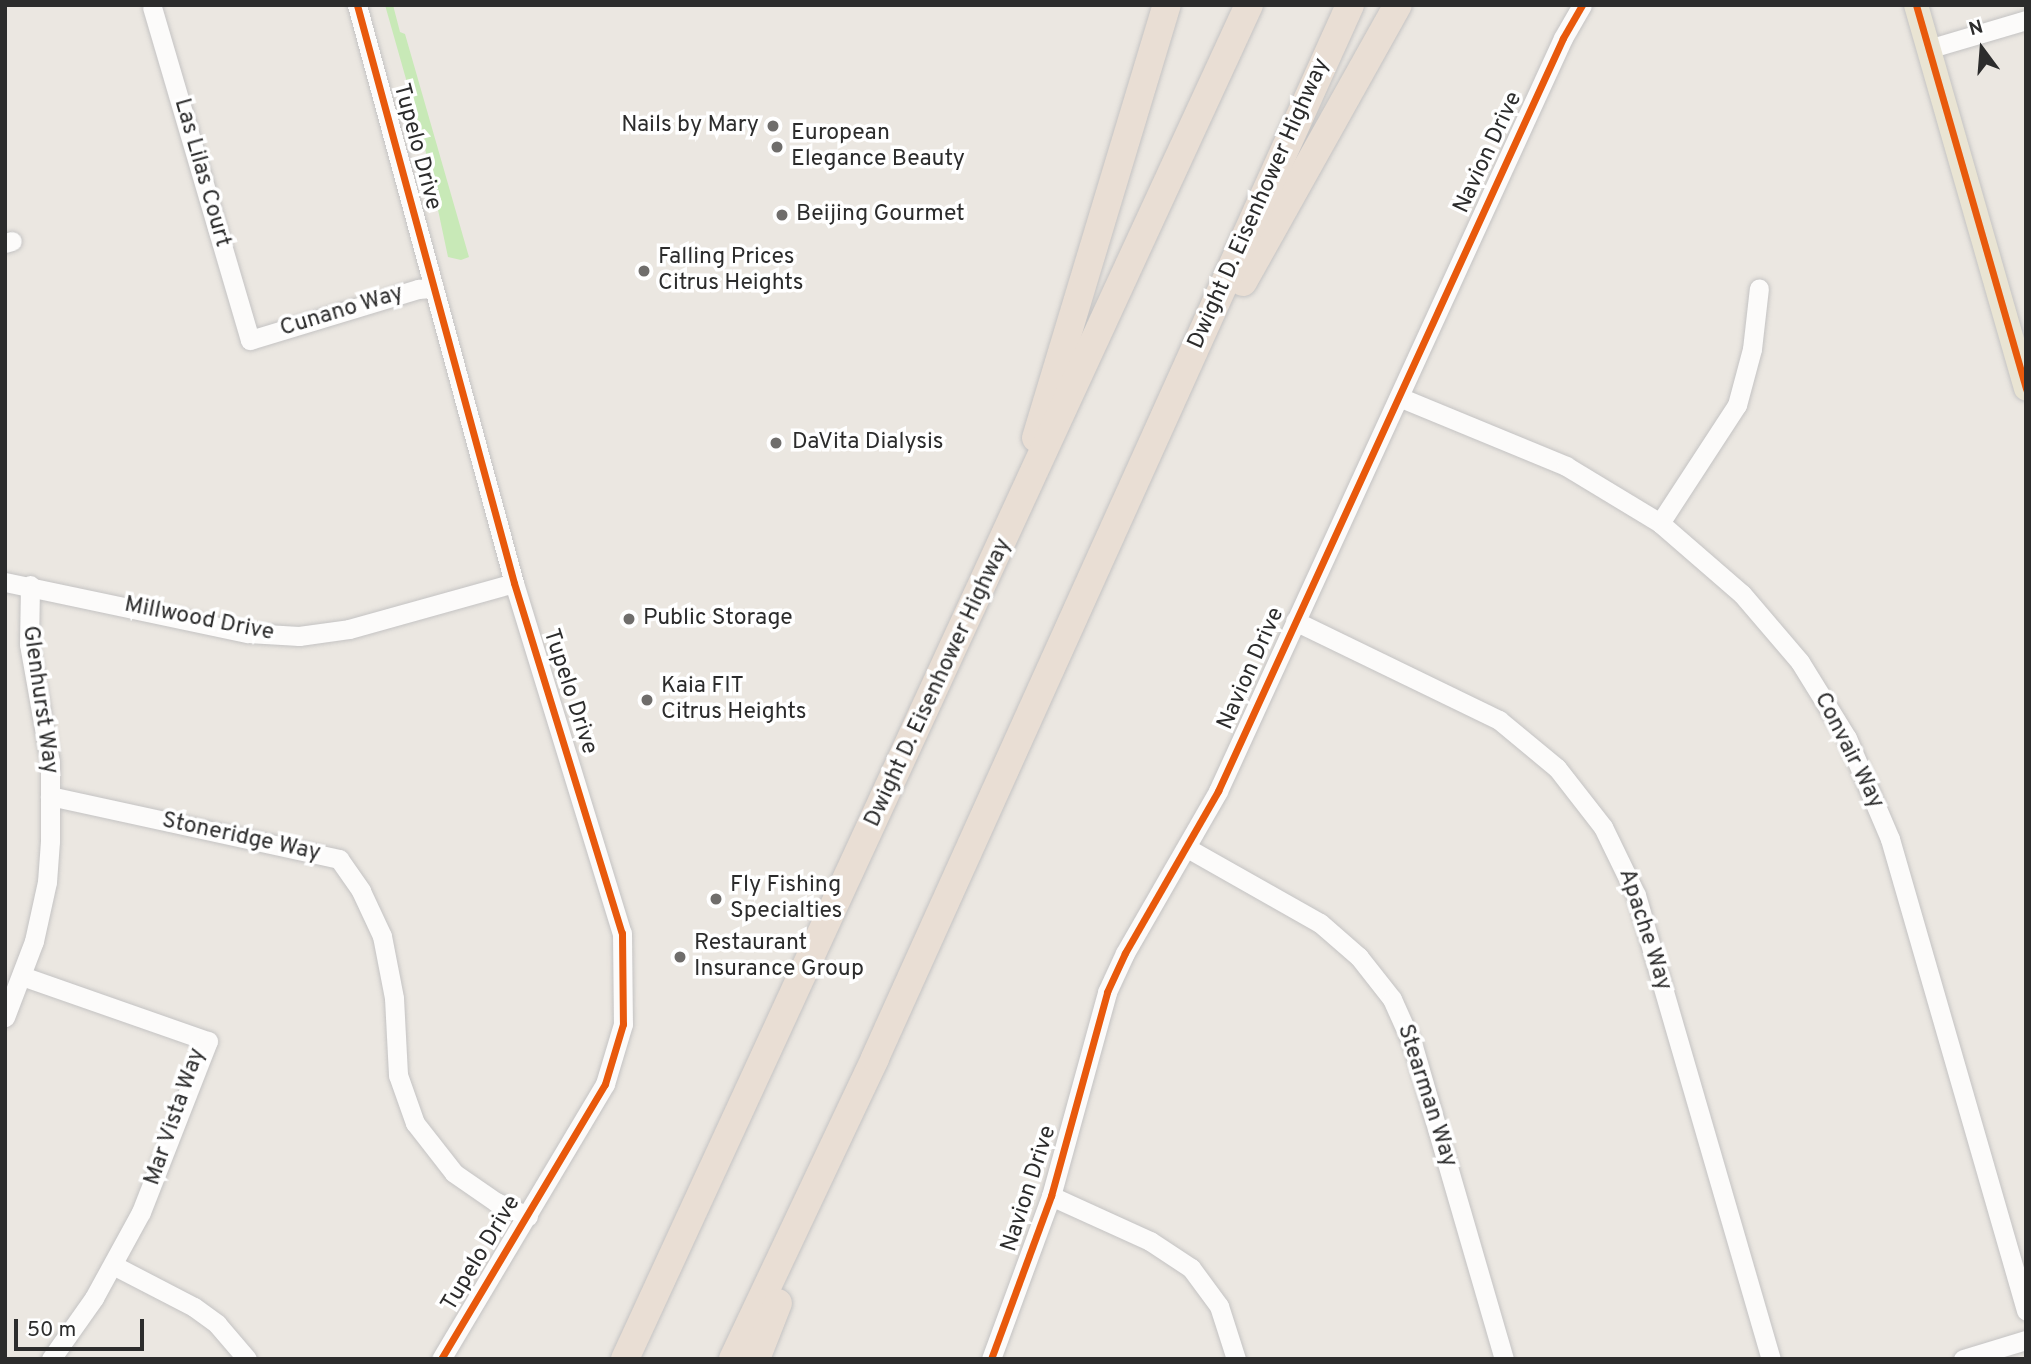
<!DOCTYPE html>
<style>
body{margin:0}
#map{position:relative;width:2031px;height:1364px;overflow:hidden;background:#ebe7e1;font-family:Overpass,sans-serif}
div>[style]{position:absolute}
.green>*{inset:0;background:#c8e9b7}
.roads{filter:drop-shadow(0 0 2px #c4c3c3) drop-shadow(0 0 2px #c4c3c3)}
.minor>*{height:19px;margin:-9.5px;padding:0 9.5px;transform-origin:9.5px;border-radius:9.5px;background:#fcfbfa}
.major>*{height:24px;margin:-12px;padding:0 12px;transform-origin:12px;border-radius:12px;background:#e9e4d3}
.highway>*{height:28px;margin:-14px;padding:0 14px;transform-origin:14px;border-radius:14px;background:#e9ded4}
.cycleway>*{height:7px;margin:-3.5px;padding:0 3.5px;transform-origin:3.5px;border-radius:3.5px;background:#e8590c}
.dots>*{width:19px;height:19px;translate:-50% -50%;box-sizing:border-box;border:4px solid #fff;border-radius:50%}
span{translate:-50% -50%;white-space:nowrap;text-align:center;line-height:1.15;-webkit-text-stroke:7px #fff;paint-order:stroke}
.poi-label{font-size:23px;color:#2c2c2c}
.right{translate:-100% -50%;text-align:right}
.left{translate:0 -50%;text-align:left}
.street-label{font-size:23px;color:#2c2c2c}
.frame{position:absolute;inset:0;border:7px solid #2c2c2c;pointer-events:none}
.north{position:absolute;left:1947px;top:14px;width:70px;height:70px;-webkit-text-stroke:5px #fff;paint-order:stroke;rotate:344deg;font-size:19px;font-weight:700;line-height:28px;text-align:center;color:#2c2c2c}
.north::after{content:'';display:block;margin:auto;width:24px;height:32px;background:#2c2c2c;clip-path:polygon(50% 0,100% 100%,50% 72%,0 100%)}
.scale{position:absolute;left:14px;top:1319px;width:130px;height:32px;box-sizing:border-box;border:4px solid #2c2c2c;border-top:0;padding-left:9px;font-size:21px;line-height:24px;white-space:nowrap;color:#2c2c2c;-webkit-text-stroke:5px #fff;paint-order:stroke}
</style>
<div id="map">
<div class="green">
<div style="clip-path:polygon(385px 5px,393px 5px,400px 32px,405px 34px,469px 257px,461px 260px,448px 257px,423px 139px)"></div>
</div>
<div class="roads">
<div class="minor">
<div style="left:357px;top:5px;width:599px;rotate:74.8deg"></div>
<div style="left:514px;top:583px;width:366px;rotate:72.9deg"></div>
<div style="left:622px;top:933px;width:91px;rotate:89.4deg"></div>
<div style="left:623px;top:1024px;width:63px;rotate:106.7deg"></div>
<div style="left:605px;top:1084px;width:320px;rotate:120.8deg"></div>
<div style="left:152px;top:7px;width:347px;rotate:73.6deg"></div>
<div style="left:250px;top:340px;width:176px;rotate:-16.9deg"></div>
<div style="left:418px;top:289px;width:16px;rotate:-4deg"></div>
<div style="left:1928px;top:49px;width:102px;rotate:-16.5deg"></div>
<div style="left:5px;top:243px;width:7px;rotate:-16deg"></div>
<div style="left:1399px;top:397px;width:181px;rotate:22.4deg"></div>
<div style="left:1566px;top:466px;width:110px;rotate:31.2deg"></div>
<div style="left:1660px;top:523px;width:108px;rotate:40.9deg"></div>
<div style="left:1742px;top:594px;width:89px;rotate:49.5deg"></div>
<div style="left:1800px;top:662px;width:89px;rotate:58.3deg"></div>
<div style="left:1847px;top:738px;width:110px;rotate:66.9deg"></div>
<div style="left:1890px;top:839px;width:491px;rotate:73.9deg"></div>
<div style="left:1660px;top:523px;width:141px;rotate:-56.9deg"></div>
<div style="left:1737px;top:405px;width:58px;rotate:-75deg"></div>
<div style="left:1752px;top:349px;width:61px;rotate:-83.5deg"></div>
<div style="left:5px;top:582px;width:248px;rotate:11.9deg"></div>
<div style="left:248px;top:633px;width:51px;rotate:3.4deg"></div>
<div style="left:299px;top:636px;width:50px;rotate:-8deg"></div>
<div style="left:349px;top:629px;width:171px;rotate:-15.6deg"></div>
<div style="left:1295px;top:621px;width:227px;rotate:25.9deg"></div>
<div style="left:1499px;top:720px;width:75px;rotate:39.6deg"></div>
<div style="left:1557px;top:768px;width:75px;rotate:52.1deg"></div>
<div style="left:1603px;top:827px;width:76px;rotate:64.1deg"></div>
<div style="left:1636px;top:895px;width:483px;rotate:73.8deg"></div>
<div style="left:50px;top:796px;width:296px;rotate:12.3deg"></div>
<div style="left:339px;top:859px;width:39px;rotate:55deg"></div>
<div style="left:361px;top:891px;width:50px;rotate:65deg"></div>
<div style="left:382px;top:936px;width:63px;rotate:79deg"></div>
<div style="left:394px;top:998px;width:77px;rotate:87deg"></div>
<div style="left:398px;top:1075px;width:51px;rotate:70.5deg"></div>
<div style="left:415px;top:1123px;width:63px;rotate:52deg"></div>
<div style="left:454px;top:1173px;width:51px;rotate:34.6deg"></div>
<div style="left:496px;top:1202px;width:35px;rotate:24deg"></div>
<div style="left:1189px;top:849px;width:150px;rotate:29.5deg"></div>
<div style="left:1320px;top:923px;width:52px;rotate:41.1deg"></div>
<div style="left:1359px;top:957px;width:53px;rotate:51.8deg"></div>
<div style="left:1392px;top:999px;width:51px;rotate:65.9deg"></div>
<div style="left:1413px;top:1046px;width:326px;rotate:73.8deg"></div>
<div style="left:22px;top:976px;width:197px;rotate:19.3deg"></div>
<div style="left:208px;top:1041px;width:184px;rotate:111.4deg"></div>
<div style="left:141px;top:1212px;width:98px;rotate:118.7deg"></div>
<div style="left:94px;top:1298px;width:75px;rotate:125.2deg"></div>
<div style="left:5px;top:1017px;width:81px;rotate:-69.1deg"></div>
<div style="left:34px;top:941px;width:60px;rotate:-77.6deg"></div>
<div style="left:47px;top:882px;width:41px;rotate:-85.8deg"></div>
<div style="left:50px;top:841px;width:79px;rotate:-90deg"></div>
<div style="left:50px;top:762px;width:120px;rotate:-100.1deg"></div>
<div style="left:29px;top:644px;width:59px;rotate:-89deg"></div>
<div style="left:1051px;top:1196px;width:109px;rotate:24.4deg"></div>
<div style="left:1150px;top:1241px;width:49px;rotate:33.4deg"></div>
<div style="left:1191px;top:1268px;width:47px;rotate:53.6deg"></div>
<div style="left:1219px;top:1306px;width:56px;rotate:72.2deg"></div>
<div style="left:113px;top:1265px;width:91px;rotate:27.4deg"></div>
<div style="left:194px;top:1307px;width:29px;rotate:36deg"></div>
<div style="left:217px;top:1324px;width:46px;rotate:49.4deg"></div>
<div style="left:991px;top:1359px;width:174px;rotate:-69.8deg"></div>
<div style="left:1051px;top:1196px;width:212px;rotate:-74.6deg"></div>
<div style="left:1107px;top:992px;width:43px;rotate:-65.2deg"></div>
<div style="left:1125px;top:953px;width:187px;rotate:-60.1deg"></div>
<div style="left:1218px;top:791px;width:828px;rotate:-65.38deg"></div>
<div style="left:1563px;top:38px;width:38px;rotate:-60deg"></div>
<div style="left:1963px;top:1359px;width:66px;rotate:-16.8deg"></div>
</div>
<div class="major">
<div style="left:1916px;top:5px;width:399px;rotate:74deg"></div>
</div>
<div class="highway">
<div style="left:1243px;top:282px;width:317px;rotate:-60.8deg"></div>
<div style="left:1036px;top:438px;width:452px;rotate:-73.2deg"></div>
<div style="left:625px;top:1359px;width:1491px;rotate:-65.26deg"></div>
<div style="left:733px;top:1359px;width:333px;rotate:-64.7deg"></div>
<div style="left:875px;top:1058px;width:1155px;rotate:-65.72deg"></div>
<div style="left:756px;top:1359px;width:60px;rotate:-68.6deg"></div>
</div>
</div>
<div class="cycleway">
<div style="left:357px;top:5px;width:599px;rotate:74.8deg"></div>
<div style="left:514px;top:583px;width:366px;rotate:72.9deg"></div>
<div style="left:622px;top:933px;width:91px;rotate:89.4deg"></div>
<div style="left:623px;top:1024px;width:63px;rotate:106.7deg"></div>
<div style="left:605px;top:1084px;width:320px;rotate:120.8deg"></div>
<div style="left:1916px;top:5px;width:399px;rotate:74deg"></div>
<div style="left:991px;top:1359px;width:174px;rotate:-69.8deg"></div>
<div style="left:1051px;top:1196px;width:212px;rotate:-74.6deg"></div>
<div style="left:1107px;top:992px;width:43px;rotate:-65.2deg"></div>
<div style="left:1125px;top:953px;width:187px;rotate:-60.1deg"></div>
<div style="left:1218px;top:791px;width:828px;rotate:-65.38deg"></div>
<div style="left:1563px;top:38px;width:38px;rotate:-60deg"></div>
</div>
<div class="dots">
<div style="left:773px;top:126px;background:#6f6d6b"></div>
<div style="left:777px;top:147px;background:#6f6d6b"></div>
<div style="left:782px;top:215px;background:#6f6d6b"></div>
<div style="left:644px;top:271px;background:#6f6d6b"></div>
<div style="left:776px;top:443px;background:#6f6d6b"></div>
<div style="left:629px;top:619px;background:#6f6d6b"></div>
<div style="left:647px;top:700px;background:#6f6d6b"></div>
<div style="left:716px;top:899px;background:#6f6d6b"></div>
<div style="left:680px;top:957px;background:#6f6d6b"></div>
</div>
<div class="poi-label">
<span class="right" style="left:759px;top:126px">Nails by Mary</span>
<span class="left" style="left:791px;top:147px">European<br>Elegance Beauty</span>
<span class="left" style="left:796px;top:215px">Beijing Gourmet</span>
<span class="left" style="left:658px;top:271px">Falling Prices<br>Citrus Heights</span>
<span class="left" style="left:792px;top:443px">DaVita Dialysis</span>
<span class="left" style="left:643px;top:619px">Public Storage</span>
<span class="left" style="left:661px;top:700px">Kaia FIT<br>Citrus Heights</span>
<span class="left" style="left:730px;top:899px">Fly Fishing<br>Specialties</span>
<span class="left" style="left:694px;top:957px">Restaurant<br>Insurance Group</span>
</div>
<div class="street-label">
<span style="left:416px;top:147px;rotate:75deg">Tupelo Drive</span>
<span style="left:1489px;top:153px;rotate:-65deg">Navion Drive</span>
<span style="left:201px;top:173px;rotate:74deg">Las Lilas Court</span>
<span style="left:1260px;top:204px;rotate:-66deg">Dwight D. Eisenhower Highway</span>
<span style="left:342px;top:312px;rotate:-17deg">Cunano Way</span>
<span style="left:199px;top:620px;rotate:11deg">Millwood Drive</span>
<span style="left:1252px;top:669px;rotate:-66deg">Navion Drive</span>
<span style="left:939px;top:683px;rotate:-65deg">Dwight D. Eisenhower Highway</span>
<span style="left:569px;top:692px;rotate:72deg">Tupelo Drive</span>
<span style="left:39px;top:700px;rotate:82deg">Glenhurst Way</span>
<span style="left:1848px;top:751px;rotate:63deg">Convair Way</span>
<span style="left:241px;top:838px;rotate:12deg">Stoneridge Way</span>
<span style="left:1644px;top:930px;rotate:72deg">Apache Way</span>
<span style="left:1426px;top:1096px;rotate:72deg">Stearman Way</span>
<span style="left:176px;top:1117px;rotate:-71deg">Mar Vista Way</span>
<span style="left:1030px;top:1189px;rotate:-72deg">Navion Drive</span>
<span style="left:482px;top:1254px;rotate:-59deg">Tupelo Drive</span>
</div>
<div class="frame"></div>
<div class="north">N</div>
<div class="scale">50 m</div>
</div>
